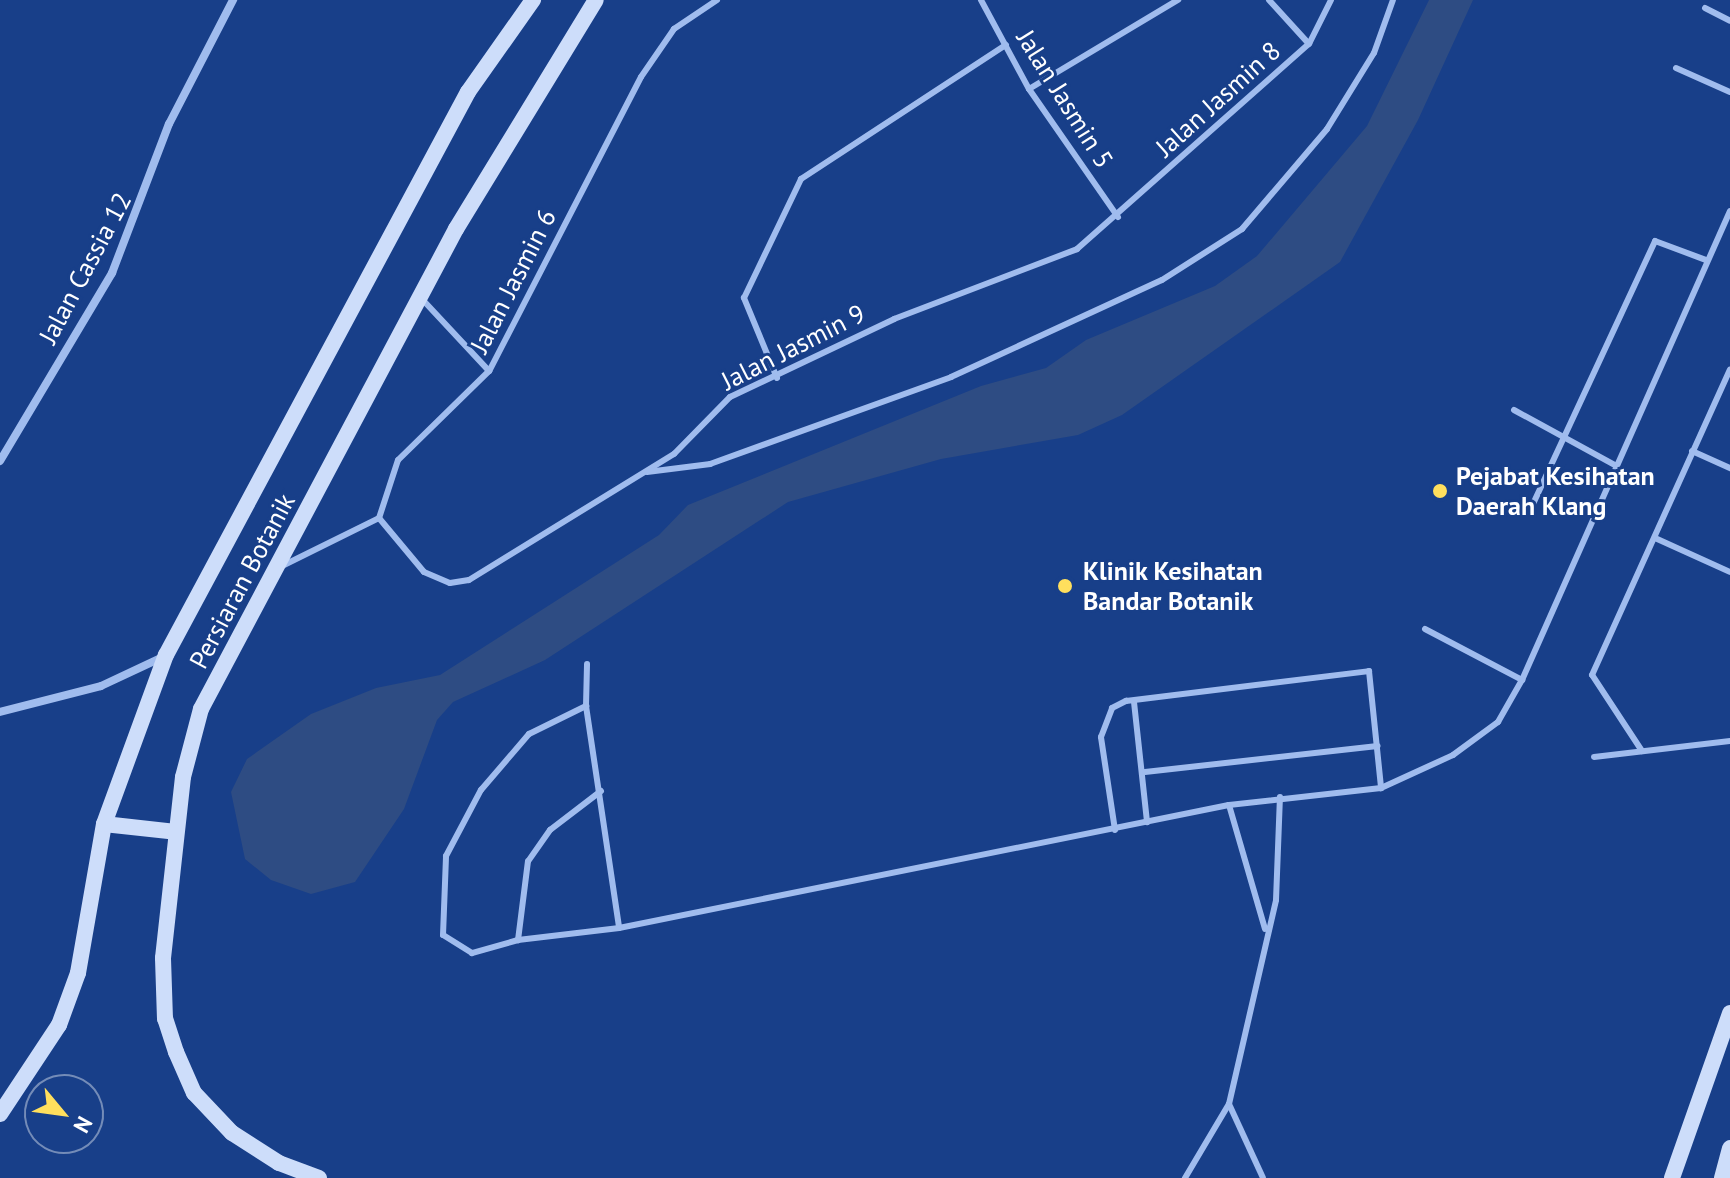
<!DOCTYPE html>
<style>
body{margin:0}
#map{position:relative;width:1730px;height:1178px;overflow:hidden;background:#183f89;font-family:"PT Sans",sans-serif}
div>[style]{position:absolute}
.water>*{inset:0;background:#2e4c83}
.lane>*{height:6px;margin:-3px;padding:0 3px;transform-origin:3px;border-radius:3px;background:#a0bcee}
.street>*{height:8px;margin:-4px;padding:0 4px;transform-origin:4px;border-radius:4px;background:#a0bcee}
.secondary>*{height:16px;margin:-8px;padding:0 8px;transform-origin:8px;border-radius:8px;background:#cdddfa}
.dots>*{width:22px;height:22px;translate:-50% -50%;box-sizing:border-box;border:4px solid #183f89;border-radius:50%}
span{translate:-50% -50%;white-space:nowrap;text-align:center;line-height:1.15;-webkit-text-stroke:6px #183f89;paint-order:stroke}
.street-label{font-size:26px;color:#fff}
.poi-label{font-size:26px;color:#fff;font-weight:700}
.left{translate:0 -50%;text-align:left}
.north{position:absolute;left:24px;top:1074px;width:80px;height:80px;box-sizing:border-box;background:#183f89;border:2px solid #748cb8;border-radius:50%;rotate:119deg;font-size:22px;font-weight:700;line-height:32px;text-align:center;color:#fff}
.north::after{content:'';display:block;margin:auto;width:28px;height:36px;background:#ffdf5d;clip-path:polygon(50% 0,100% 100%,50% 72%,0 100%)}
</style>
<div id="map">
<div class="water">
<div style="clip-path:polygon(1429px 0,1473px 0,1418px 120px,1340px 262px,1122px 415px,1078px 435px,941px 459px,788px 502px,545px 660px,453px 702px,437px 720px,404px 809px,355px 882px,311px 894px,271px 880px,245px 859px,231px 792px,247px 759px,311px 714px,376px 688px,440px 675px,659px 535px,688px 505px,981px 386px,1046px 368px,1086px 340px,1215px 286px,1257px 256px,1367px 126px)"></div>
</div>
<div class="lane">
<div style="left:717px;top:0;width:52px;rotate:146deg"></div>
<div style="left:674px;top:29px;width:58px;rotate:124.5deg"></div>
<div style="left:641px;top:77px;width:331px;rotate:117.3deg"></div>
<div style="left:489px;top:371px;width:127px;rotate:135.6deg"></div>
<div style="left:398px;top:460px;width:61px;rotate:108.1deg"></div>
<div style="left:379px;top:518px;width:70px;rotate:50.2deg"></div>
<div style="left:424px;top:572px;width:28px;rotate:23deg"></div>
<div style="left:450px;top:583px;width:19px;rotate:-9deg"></div>
<div style="left:469px;top:580px;width:241px;rotate:-31.6deg"></div>
<div style="left:674px;top:454px;width:80px;rotate:-45.5deg"></div>
<div style="left:730px;top:397px;width:182px;rotate:-25.4deg"></div>
<div style="left:894px;top:319px;width:196px;rotate:-20.9deg"></div>
<div style="left:1077px;top:249px;width:310px;rotate:-41.5deg"></div>
<div style="left:1309px;top:44px;width:49px;rotate:-63.4deg"></div>
<div style="left:981px;top:0;width:101px;rotate:61.7deg"></div>
<div style="left:1029px;top:89px;width:156px;rotate:55.2deg"></div>
<div style="left:1269px;top:0;width:59px;rotate:47.7deg"></div>
<div style="left:1705px;top:8px;width:28px;rotate:27deg"></div>
<div style="left:1676px;top:68px;width:59px;rotate:24deg"></div>
<div style="left:1029px;top:89px;width:174px;rotate:-30.9deg"></div>
<div style="left:421px;top:298px;width:100px;rotate:47deg"></div>
<div style="left:777px;top:378px;width:87px;rotate:-112.4deg"></div>
<div style="left:744px;top:298px;width:132px;rotate:-64.4deg"></div>
<div style="left:801px;top:179px;width:245px;rotate:-33.2deg"></div>
<div style="left:1514px;top:410px;width:115px;rotate:28.6deg"></div>
<div style="left:1692px;top:451px;width:42px;rotate:24.1deg"></div>
<div style="left:647px;top:472px;width:64px;rotate:-7.2deg"></div>
<div style="left:710px;top:464px;width:256px;rotate:-19.8deg"></div>
<div style="left:951px;top:377px;width:232px;rotate:-24.7deg"></div>
<div style="left:1162px;top:280px;width:95px;rotate:-32.5deg"></div>
<div style="left:1242px;top:229px;width:131px;rotate:-49.6deg"></div>
<div style="left:1327px;top:129px;width:89px;rotate:-58.3deg"></div>
<div style="left:1374px;top:53px;width:56px;rotate:-70.3deg"></div>
<div style="left:1533px;top:504px;width:290px;rotate:-65.1deg"></div>
<div style="left:1655px;top:241px;width:54px;rotate:20.4deg"></div>
<div style="left:1655px;top:538px;width:82px;rotate:24.4deg"></div>
<div style="left:282px;top:566px;width:108px;rotate:-26.3deg"></div>
<div style="left:1425px;top:629px;width:110px;rotate:27.7deg"></div>
<div style="left:1134px;top:702px;width:121px;rotate:83.8deg"></div>
<div style="left:586px;top:706px;width:42px;rotate:-88.6deg"></div>
<div style="left:1642px;top:751px;width:91px;rotate:-123.3deg"></div>
<div style="left:1592px;top:675px;width:335px;rotate:-65.7deg"></div>
<div style="left:1594px;top:757px;width:137px;rotate:-6.7deg"></div>
<div style="left:1145px;top:772px;width:234px;rotate:-6.4deg"></div>
<div style="left:601px;top:791px;width:64px;rotate:142.6deg"></div>
<div style="left:550px;top:830px;width:38px;rotate:125deg"></div>
<div style="left:528px;top:861px;width:80px;rotate:97.2deg"></div>
<div style="left:518px;top:940px;width:102px;rotate:-6.8deg"></div>
<div style="left:1229px;top:805px;width:129px;rotate:73.8deg"></div>
<div style="left:1115px;top:830px;width:94px;rotate:-98.6deg"></div>
<div style="left:1101px;top:737px;width:31px;rotate:-69deg"></div>
<div style="left:1112px;top:708px;width:16px;rotate:-27deg"></div>
<div style="left:1126px;top:701px;width:245px;rotate:-7deg"></div>
<div style="left:1369px;top:671px;width:118px;rotate:84.1deg"></div>
<div style="left:518px;top:940px;width:48px;rotate:164.2deg"></div>
<div style="left:472px;top:953px;width:34px;rotate:-148deg"></div>
<div style="left:443px;top:935px;width:79px;rotate:-87.8deg"></div>
<div style="left:446px;top:856px;width:75px;rotate:-62.1deg"></div>
<div style="left:481px;top:790px;width:74px;rotate:-49.4deg"></div>
<div style="left:529px;top:734px;width:64px;rotate:-26.2deg"></div>
<div style="left:586px;top:706px;width:224px;rotate:81.5deg"></div>
<div style="left:619px;top:928px;width:622px;rotate:-11.4deg"></div>
<div style="left:1229px;top:805px;width:153px;rotate:-6.4deg"></div>
<div style="left:1381px;top:788px;width:79px;rotate:-24.6deg"></div>
<div style="left:1453px;top:755px;width:56px;rotate:-36.3deg"></div>
<div style="left:1498px;top:722px;width:48px;rotate:-60.3deg"></div>
<div style="left:1522px;top:680px;width:513px;rotate:-66.08deg"></div>
<div style="left:1229px;top:1104px;width:81px;rotate:65.3deg"></div>
<div style="left:1185px;top:1178px;width:86px;rotate:-59.3deg"></div>
<div style="left:1229px;top:1104px;width:209px;rotate:-77deg"></div>
<div style="left:1276px;top:900px;width:103px;rotate:-87.8deg"></div>
</div>
<div class="street">
<div style="left:0;top:461px;width:219px;rotate:-59.2deg"></div>
<div style="left:112px;top:273px;width:160px;rotate:-69.1deg"></div>
<div style="left:169px;top:124px;width:140px;rotate:-62.7deg"></div>
<div style="left:0;top:712px;width:104px;rotate:-14.4deg"></div>
<div style="left:101px;top:686px;width:71px;rotate:-25.1deg"></div>
</div>
<div class="secondary">
<div style="left:104px;top:824px;width:72px;rotate:6.3deg"></div>
<div style="left:0;top:1114px;width:107px;rotate:-56.5deg"></div>
<div style="left:59px;top:1025px;width:55px;rotate:-69.9deg"></div>
<div style="left:78px;top:973px;width:151px;rotate:-80.1deg"></div>
<div style="left:104px;top:824px;width:180px;rotate:-69.9deg"></div>
<div style="left:166px;top:655px;width:639px;rotate:-61.79deg"></div>
<div style="left:468px;top:92px;width:113px;rotate:-54.8deg"></div>
<div style="left:319px;top:1178px;width:43px;rotate:-159.4deg"></div>
<div style="left:279px;top:1163px;width:56px;rotate:-147.4deg"></div>
<div style="left:232px;top:1133px;width:55px;rotate:-133.5deg"></div>
<div style="left:194px;top:1093px;width:45px;rotate:-113.7deg"></div>
<div style="left:176px;top:1052px;width:35px;rotate:-108deg"></div>
<div style="left:165px;top:1019px;width:61px;rotate:-91.9deg"></div>
<div style="left:163px;top:958px;width:182px;rotate:-83.7deg"></div>
<div style="left:183px;top:777px;width:70px;rotate:-75.2deg"></div>
<div style="left:201px;top:709px;width:544px;rotate:-62.02deg"></div>
<div style="left:456px;top:229px;width:268px;rotate:-58.6deg"></div>
<div style="left:1672px;top:1178px;width:175px;rotate:-70.6deg"></div>
<div style="left:1722px;top:1178px;width:31px;rotate:-75deg"></div>
</div>
<div class="dots">
<div style="left:1440px;top:491px;background:#ffdf5d"></div>
<div style="left:1065px;top:586px;background:#ffdf5d"></div>
</div>
<div class="street-label">
<span style="left:1065px;top:99px;rotate:58deg">Jalan Jasmin 5</span>
<span style="left:1218px;top:99px;rotate:-42deg">Jalan Jasmin 8</span>
<span style="left:85px;top:268px;rotate:-62deg">Jalan Cassia 12</span>
<span style="left:513px;top:281px;rotate:-63deg">Jalan Jasmin 6</span>
<span style="left:793px;top:347px;rotate:-27deg">Jalan Jasmin 9</span>
<span style="left:242px;top:581px;rotate:-62deg">Persiaran Botanik</span>
</div>
<div class="poi-label">
<span class="left" style="left:1456px;top:491px">Pejabat Kesihatan<br>Daerah Klang</span>
<span class="left" style="left:1083px;top:586px">Klinik Kesihatan<br>Bandar Botanik</span>
</div>
<div class="north">N</div>
</div>
